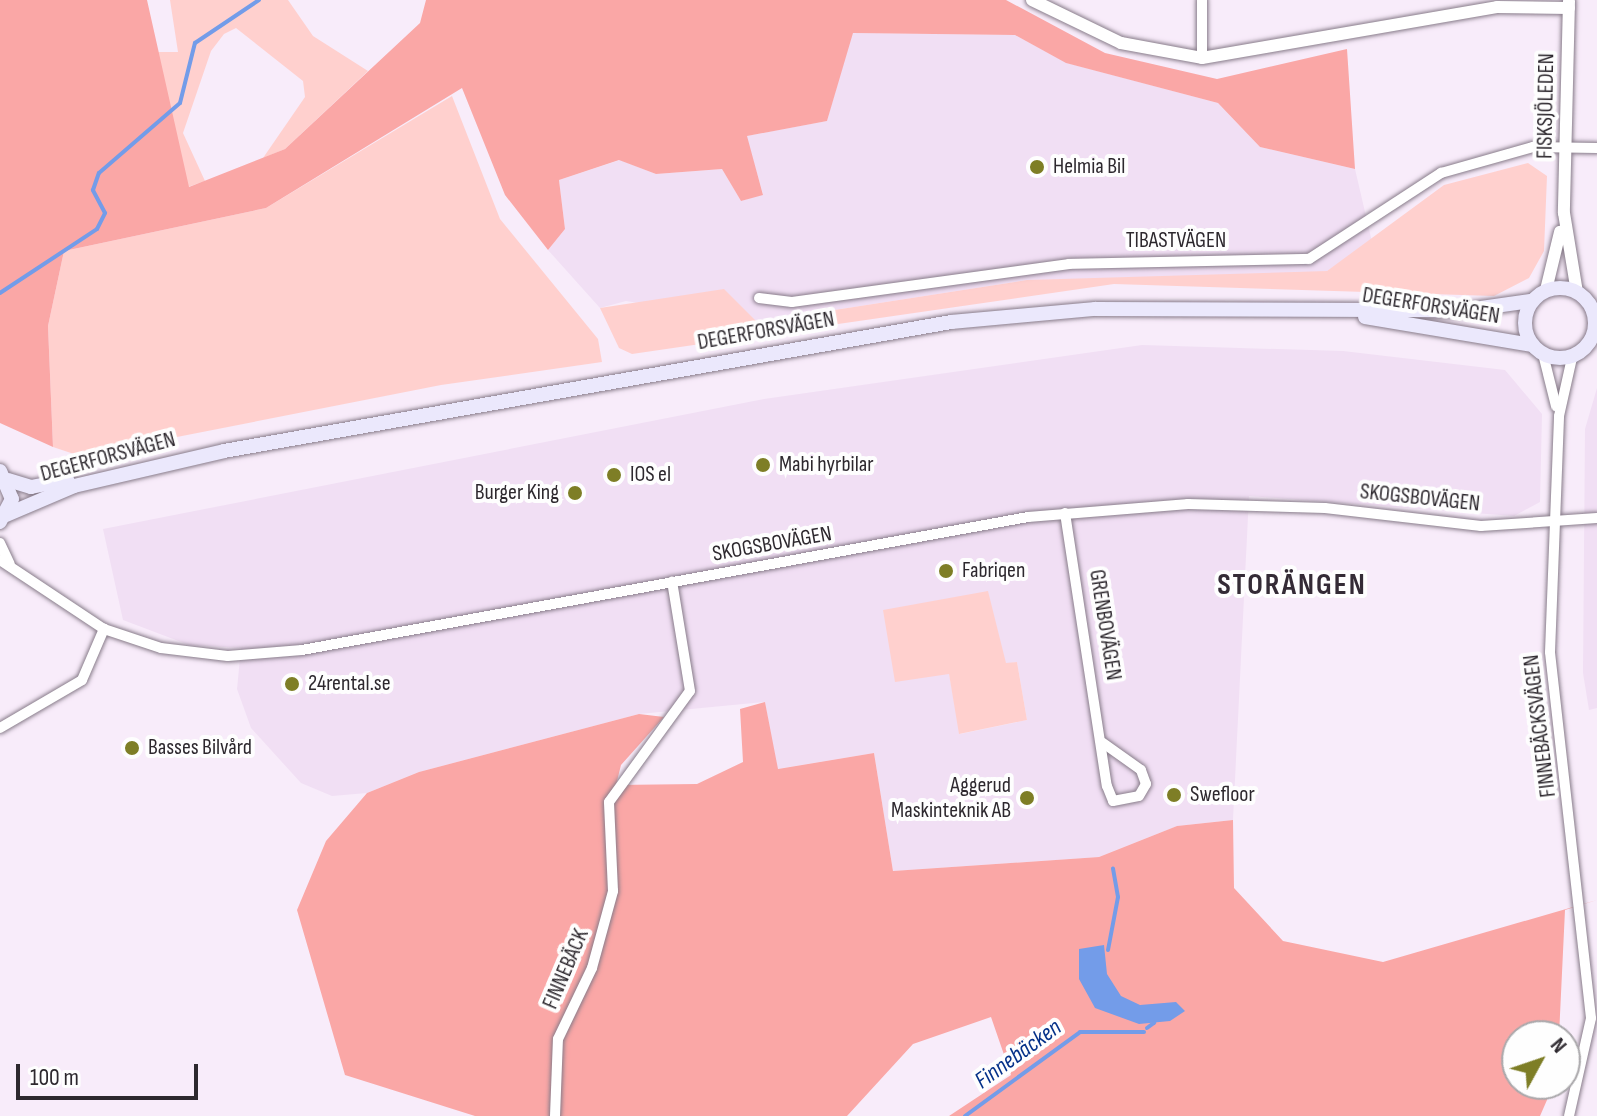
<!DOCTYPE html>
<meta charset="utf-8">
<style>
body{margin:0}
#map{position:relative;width:1597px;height:1116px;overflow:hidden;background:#f8ecfa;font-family:"Sofia Sans Condensed",sans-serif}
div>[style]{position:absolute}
.built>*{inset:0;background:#f1dff4}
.green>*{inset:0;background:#ffd0ce}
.forest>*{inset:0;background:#faa7a6}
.water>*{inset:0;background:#739ce9}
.stream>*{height:4px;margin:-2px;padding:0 2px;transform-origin:2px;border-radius:2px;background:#739ce9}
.roads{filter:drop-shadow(0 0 2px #887c8a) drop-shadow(0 0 2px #887c8a)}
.minor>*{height:10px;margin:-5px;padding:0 5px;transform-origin:5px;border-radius:5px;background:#fff}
.tertiary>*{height:12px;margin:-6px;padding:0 6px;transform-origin:6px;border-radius:6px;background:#fff}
.secondary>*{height:14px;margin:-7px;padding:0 7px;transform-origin:7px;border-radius:7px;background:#ebe8fc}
.secondary>.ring{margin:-7px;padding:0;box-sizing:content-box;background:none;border:14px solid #ebe8fc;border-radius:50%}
.dots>*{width:22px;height:22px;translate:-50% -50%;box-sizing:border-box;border:4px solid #fefefe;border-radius:50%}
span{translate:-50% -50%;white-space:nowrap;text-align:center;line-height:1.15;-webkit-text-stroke:8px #fefefe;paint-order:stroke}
.street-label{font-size:22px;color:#2d282e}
.poi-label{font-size:22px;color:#2d282e}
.left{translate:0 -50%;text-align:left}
.right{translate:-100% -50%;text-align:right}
.water-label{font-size:24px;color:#053189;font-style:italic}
.district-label{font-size:30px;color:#342b36;font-weight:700;letter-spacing:2px}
.north{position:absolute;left:1501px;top:1020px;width:80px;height:80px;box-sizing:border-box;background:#fefefe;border:2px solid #aaa8ab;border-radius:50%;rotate:50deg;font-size:22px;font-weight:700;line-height:32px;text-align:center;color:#2d282e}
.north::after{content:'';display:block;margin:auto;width:28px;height:36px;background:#7e7e26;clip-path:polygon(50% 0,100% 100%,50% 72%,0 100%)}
.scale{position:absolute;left:16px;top:1064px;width:182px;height:36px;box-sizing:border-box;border:4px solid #2d282e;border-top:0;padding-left:10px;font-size:24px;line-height:28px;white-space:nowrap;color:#2d282e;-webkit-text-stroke:6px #fefefe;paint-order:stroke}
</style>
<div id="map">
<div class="built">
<div style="clip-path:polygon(852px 33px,1015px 35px,1067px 63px,1218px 103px,1260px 147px,1355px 169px,1372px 242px,1327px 271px,1296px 276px,1027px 280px,757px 322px,626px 301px,600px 308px,548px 250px,565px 229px,559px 180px,620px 160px,656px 174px,722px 169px,741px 201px,763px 194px,746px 136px,827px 121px)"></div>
<div style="clip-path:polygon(evenodd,1142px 345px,1343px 351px,1505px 370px,1542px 414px,1540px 502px,1514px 516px,1249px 496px,1233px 820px,1177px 826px,1099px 857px,893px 871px,874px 753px,777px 769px,765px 702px,639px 714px,419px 772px,367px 793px,332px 796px,301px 783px,251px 728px,237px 689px,241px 648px,189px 645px,123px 620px,103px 529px,764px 399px,1142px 345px,1017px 662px,1027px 720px,960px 734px,949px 673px,1017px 662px)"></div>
<div style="clip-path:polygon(1597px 388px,1597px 708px,1589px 710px,1583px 673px,1585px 429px)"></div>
</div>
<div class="green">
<div style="clip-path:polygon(170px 0,288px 0,313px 36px,368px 71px,285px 149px,263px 158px,305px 97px,303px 81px,236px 28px,224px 34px,211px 51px,183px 133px,205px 181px,188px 187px,158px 52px,178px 52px)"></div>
<div style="clip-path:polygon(452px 96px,500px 219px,598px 339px,602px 362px,441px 385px,80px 456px,53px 447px,48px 326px,64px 251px,266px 208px)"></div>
<div style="clip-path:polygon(1528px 163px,1547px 176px,1544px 251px,1529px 278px,1494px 296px,1114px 284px,632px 354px,619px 348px,600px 308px,724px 289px,757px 322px,1027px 280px,1327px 271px,1444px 185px)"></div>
<div style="clip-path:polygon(988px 591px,1006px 663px,1017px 662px,1027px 720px,959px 734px,949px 674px,895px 682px,883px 610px)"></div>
</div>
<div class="forest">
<div style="clip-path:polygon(0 0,147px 0,189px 187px,285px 149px,420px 23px,426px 0,1006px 0,1105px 53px,1217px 79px,1347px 49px,1355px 169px,1260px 147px,1218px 103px,1066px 63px,1015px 35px,853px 33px,827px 121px,747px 136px,763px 195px,741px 201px,722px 169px,656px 174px,619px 160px,559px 180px,565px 229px,548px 250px,505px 195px,462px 88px,266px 208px,64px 251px,48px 326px,53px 447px,0 423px)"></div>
<div style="clip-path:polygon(765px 702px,778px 769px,874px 753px,893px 871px,1099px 857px,1177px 826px,1233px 820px,1234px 888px,1283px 941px,1383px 962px,1597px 900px,1565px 910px,1559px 1036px,1517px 1036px,1517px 1084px,1554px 1084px,1540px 1116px,949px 1116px,1011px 1075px,991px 1017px,913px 1044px,847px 1116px,475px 1116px,345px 1075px,297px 910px,326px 841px,367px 793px,419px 772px,639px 714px,664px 717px,621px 765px,616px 785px,697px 784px,743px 762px,740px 709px)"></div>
</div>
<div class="water">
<div style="clip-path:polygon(1104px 945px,1107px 974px,1121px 996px,1140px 1005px,1176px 1002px,1185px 1011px,1170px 1021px,1139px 1024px,1095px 1008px,1079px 979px,1079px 949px)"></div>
</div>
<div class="stream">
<div style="left:0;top:293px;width:116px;rotate:-33.4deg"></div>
<div style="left:97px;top:229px;width:18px;rotate:-63deg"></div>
<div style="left:105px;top:213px;width:26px;rotate:-118deg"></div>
<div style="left:93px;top:190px;width:18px;rotate:-71deg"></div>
<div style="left:99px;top:173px;width:107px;rotate:-40.8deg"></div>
<div style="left:180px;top:103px;width:62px;rotate:-76deg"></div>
<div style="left:195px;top:43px;width:77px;rotate:-33.9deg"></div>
<div style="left:1108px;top:950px;width:54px;rotate:-79.3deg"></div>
<div style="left:1118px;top:897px;width:29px;rotate:-100deg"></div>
<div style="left:1147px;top:1028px;width:9px;rotate:-36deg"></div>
<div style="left:965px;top:1116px;width:142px;rotate:-36.1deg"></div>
<div style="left:1080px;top:1032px;width:64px"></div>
</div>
<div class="roads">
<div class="minor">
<div style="left:1202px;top:0;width:58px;rotate:90deg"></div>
<div style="left:759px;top:298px;width:33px;rotate:7deg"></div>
<div style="left:792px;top:302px;width:280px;rotate:-7.8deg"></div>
<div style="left:1069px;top:264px;width:240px;rotate:-1.2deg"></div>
<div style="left:1309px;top:259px;width:158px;rotate:-33.1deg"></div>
<div style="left:1441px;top:173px;width:96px;rotate:-15.8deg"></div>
<div style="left:1533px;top:147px;width:64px;rotate:0.9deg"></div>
<div style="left:1543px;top:354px;width:54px;rotate:76deg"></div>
<div style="left:1065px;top:513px;width:276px;rotate:81.3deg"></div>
<div style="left:1107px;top:786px;width:16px;rotate:68deg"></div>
<div style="left:1113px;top:801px;width:26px;rotate:-11deg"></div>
<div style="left:1139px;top:796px;width:14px;rotate:-60deg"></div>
<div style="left:1146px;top:784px;width:15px;rotate:-110deg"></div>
<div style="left:1141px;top:770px;width:47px;rotate:-144.6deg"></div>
<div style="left:0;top:543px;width:23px;rotate:65deg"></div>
<div style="left:0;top:560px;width:125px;rotate:33.6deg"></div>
<div style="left:104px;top:629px;width:60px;rotate:18.4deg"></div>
<div style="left:161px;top:648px;width:67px;rotate:6.8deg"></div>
<div style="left:228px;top:656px;width:74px;rotate:-4.6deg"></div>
<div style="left:302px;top:650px;width:738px;rotate:-10.38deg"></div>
<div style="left:1028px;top:517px;width:161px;rotate:-4.6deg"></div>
<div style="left:1188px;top:504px;width:137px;rotate:1.7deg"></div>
<div style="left:1325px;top:508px;width:157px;rotate:6.6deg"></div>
<div style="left:1481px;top:526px;width:116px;rotate:-3.9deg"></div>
<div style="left:0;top:728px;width:95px;rotate:-30.3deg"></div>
<div style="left:82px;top:680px;width:56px;rotate:-66.7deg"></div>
<div style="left:555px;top:1116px;width:77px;rotate:-87.8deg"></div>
<div style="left:558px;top:1039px;width:79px;rotate:-64.4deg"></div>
<div style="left:592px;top:968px;width:80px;rotate:-74.7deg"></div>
<div style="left:613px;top:891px;width:89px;rotate:-92.6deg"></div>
<div style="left:609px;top:802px;width:137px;rotate:-53.9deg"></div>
<div style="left:690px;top:691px;width:111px;rotate:-99.3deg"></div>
<div style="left:1569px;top:1116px;width:100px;rotate:-77.3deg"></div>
<div style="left:1591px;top:1018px;width:368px;rotate:-96.4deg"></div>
<div style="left:1550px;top:652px;width:236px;rotate:-87.8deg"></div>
<div style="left:1559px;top:416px;width:59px;rotate:-77.4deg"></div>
</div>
<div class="tertiary">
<div style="left:1032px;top:0;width:99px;rotate:25.8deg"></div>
<div style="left:1121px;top:43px;width:82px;rotate:10.5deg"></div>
<div style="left:1202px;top:58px;width:299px;rotate:-9.8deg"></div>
<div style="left:1497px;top:7px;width:72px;rotate:0.8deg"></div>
<div style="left:1569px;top:1px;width:212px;rotate:91.4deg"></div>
<div style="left:1564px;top:213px;width:80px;rotate:80.7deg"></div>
<div style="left:1546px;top:290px;width:60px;rotate:-76.4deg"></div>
</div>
<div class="secondary">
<div class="ring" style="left:1525px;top:288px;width:56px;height:56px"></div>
<div style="left:1365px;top:317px;width:170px;rotate:9.5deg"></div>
<div style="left:0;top:471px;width:30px;rotate:67deg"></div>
<div style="left:12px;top:499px;width:26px;rotate:118deg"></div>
<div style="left:8px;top:480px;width:24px;rotate:17deg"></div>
<div style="left:31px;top:487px;width:37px;rotate:-11deg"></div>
<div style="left:6px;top:515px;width:74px;rotate:-23.1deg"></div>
<div style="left:74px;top:486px;width:154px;rotate:-13.1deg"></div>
<div style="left:224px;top:451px;width:738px;rotate:-10.06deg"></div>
<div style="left:951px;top:322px;width:145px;rotate:-5.2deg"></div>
<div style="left:1095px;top:309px;width:372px;rotate:0.2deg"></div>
<div style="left:1467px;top:310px;width:64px;rotate:-8.1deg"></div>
</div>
</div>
<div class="dots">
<div style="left:1037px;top:167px;background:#7e7e26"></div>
<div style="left:763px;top:465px;background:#7e7e26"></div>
<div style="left:614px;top:475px;background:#7e7e26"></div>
<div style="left:575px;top:493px;background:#7e7e26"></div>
<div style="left:946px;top:571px;background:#7e7e26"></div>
<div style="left:292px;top:684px;background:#7e7e26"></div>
<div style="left:132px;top:748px;background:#7e7e26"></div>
<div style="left:1174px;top:795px;background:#7e7e26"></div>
<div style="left:1027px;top:798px;background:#7e7e26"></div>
</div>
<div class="street-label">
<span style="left:1546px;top:106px;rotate:-89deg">FISKSJÖLEDEN</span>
<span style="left:1176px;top:241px">TIBASTVÄGEN</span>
<span style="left:1431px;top:306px;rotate:9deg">DEGERFORSVÄGEN</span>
<span style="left:766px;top:331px;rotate:-10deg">DEGERFORSVÄGEN</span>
<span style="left:108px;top:457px;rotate:-15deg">DEGERFORSVÄGEN</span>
<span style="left:1420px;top:498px;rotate:6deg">SKOGSBOVÄGEN</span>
<span style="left:772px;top:544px;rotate:-10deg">SKOGSBOVÄGEN</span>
<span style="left:1105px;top:625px;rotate:81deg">GRENBOVÄGEN</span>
<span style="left:1540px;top:726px;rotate:-97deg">FINNEBÄCKSVÄGEN</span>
<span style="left:566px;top:969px;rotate:-67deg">FINNEBÄCK</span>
</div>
<div class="poi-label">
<span class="left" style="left:1053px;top:167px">Helmia Bil</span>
<span class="left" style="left:779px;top:465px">Mabi hyrbilar</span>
<span class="left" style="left:630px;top:475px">IOS el</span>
<span class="right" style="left:559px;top:493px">Burger King</span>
<span class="left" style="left:962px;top:571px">Fabriqen</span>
<span class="left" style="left:308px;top:684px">24rental.se</span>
<span class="left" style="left:148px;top:748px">Basses Bilvård</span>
<span class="right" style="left:1011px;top:798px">Aggerud<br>Maskinteknik AB</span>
<span class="left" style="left:1190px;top:795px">Swefloor</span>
</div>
<div class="water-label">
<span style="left:1018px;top:1054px;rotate:-36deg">Finnebäcken</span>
</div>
<div class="district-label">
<span style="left:1292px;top:585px">STORÄNGEN</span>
</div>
<div class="north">N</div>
<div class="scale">100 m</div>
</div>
